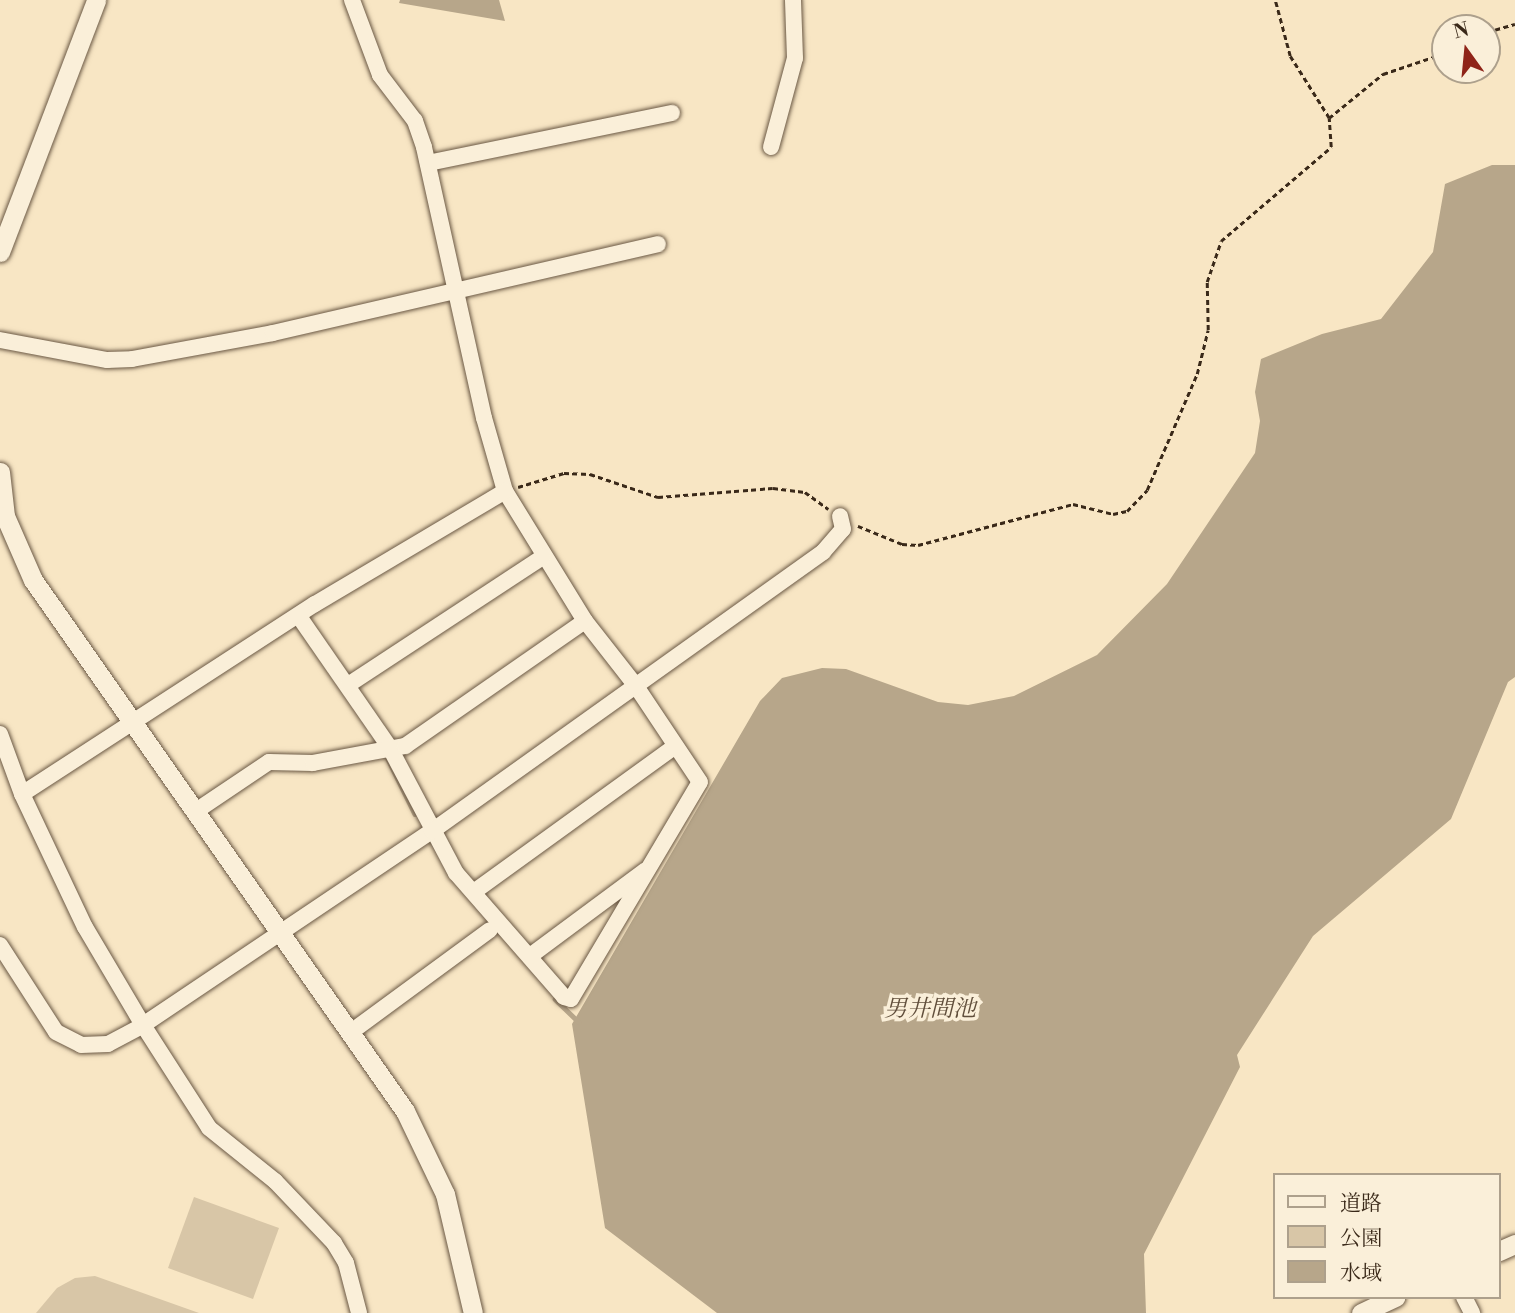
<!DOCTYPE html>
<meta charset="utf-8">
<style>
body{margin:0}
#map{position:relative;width:1515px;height:1313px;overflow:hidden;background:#f8e6c4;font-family:"Libre Bodoni","Noto Serif JP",serif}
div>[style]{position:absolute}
.green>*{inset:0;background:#d8c6a7}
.water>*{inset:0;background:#b7a68a}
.stream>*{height:4.5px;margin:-2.25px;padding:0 2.25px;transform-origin:2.25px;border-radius:2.25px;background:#b7a68a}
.path>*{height:2.5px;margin-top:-1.25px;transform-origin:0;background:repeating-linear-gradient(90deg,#3a2919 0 5px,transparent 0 8.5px)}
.roads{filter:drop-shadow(0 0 2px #6a5844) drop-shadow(0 0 2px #6a5844)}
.minor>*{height:16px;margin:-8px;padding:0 8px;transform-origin:8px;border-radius:8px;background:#faefd9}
.tertiary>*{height:19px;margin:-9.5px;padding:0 9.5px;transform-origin:9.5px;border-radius:9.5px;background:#faefd9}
span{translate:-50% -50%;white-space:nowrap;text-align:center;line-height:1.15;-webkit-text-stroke:7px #faefd9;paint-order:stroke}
.water-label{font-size:23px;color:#604e3b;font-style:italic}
.legend{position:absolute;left:1273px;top:1173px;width:228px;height:126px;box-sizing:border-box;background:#faefd9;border:2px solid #ada08c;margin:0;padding:9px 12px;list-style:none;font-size:21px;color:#3a2919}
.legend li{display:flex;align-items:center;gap:14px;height:35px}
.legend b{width:35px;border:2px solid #ada08c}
.north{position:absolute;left:1431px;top:14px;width:70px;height:70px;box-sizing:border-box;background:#faefd9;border:2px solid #ada08c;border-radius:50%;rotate:345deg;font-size:19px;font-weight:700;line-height:28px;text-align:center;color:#3a2919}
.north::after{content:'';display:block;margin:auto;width:24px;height:32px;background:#8f2418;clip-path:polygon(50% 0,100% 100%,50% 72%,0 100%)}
</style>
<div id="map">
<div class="green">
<div style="clip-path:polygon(194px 1197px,279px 1228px,253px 1299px,168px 1268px)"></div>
<div style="clip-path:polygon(95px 1276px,199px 1313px,36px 1313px,57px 1288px,75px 1278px)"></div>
</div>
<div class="water">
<div style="clip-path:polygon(400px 0,499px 0,505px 21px,399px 3px)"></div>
<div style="clip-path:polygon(1492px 165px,1515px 165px,1515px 677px,1508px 682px,1451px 819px,1313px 936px,1237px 1055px,1240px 1067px,1144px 1254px,1146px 1313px,717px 1313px,605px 1228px,572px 1024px,760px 701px,782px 678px,822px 668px,846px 669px,938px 702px,968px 705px,1014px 696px,1097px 655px,1167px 584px,1255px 453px,1260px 421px,1255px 392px,1261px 359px,1322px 334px,1381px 319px,1433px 252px,1445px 184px)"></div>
</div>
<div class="stream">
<div style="left:388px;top:759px;width:61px;rotate:63.9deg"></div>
<div style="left:555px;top:999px;width:33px;rotate:44deg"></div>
</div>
<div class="path">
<div style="left:1487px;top:32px;width:29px;rotate:-16deg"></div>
<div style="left:1329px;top:118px;width:70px;rotate:-39.2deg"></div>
<div style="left:1383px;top:74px;width:65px;rotate:-18.7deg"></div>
<div style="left:518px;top:487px;width:48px;rotate:-16.9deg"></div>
<div style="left:564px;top:473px;width:26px;rotate:2deg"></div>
<div style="left:590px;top:474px;width:72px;rotate:18.7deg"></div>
<div style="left:658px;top:497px;width:115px;rotate:-4.5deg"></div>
<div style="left:773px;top:488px;width:32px;rotate:7deg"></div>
<div style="left:805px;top:492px;width:29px;rotate:36deg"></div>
<div style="left:858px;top:526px;width:48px;rotate:22.2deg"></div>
<div style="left:902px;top:544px;width:16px;rotate:4deg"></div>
<div style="left:918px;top:545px;width:160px;rotate:-14.8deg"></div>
<div style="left:1073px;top:504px;width:41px;rotate:14deg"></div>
<div style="left:1113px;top:514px;width:14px;rotate:-12deg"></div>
<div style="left:1127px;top:511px;width:29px;rotate:-46deg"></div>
<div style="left:1147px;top:490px;width:126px;rotate:-66.7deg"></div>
<div style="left:1197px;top:374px;width:45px;rotate:-76deg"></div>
<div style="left:1208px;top:330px;width:48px;rotate:-91.2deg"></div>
<div style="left:1207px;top:282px;width:43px;rotate:-71.1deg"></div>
<div style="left:1221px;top:241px;width:145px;rotate:-40.5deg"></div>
<div style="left:1331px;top:147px;width:29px;rotate:-94deg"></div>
<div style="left:1329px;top:118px;width:73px;rotate:-122.2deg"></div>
<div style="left:1290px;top:56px;width:58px;rotate:-105deg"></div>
</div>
<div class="roads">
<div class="minor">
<div style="left:771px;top:147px;width:92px;rotate:-74.9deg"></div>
<div style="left:795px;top:58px;width:58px;rotate:-92deg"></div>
<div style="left:428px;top:163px;width:249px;rotate:-11.6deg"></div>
<div style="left:0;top:340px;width:109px;rotate:10.6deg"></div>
<div style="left:107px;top:360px;width:25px;rotate:-2deg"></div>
<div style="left:132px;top:359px;width:143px;rotate:-10.4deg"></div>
<div style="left:273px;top:333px;width:395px;rotate:-13deg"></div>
<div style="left:300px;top:618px;width:158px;rotate:55.3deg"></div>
<div style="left:390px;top:748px;width:141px;rotate:62.2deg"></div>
<div style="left:456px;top:873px;width:164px;rotate:48.9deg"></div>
<div style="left:564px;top:997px;width:7px;rotate:16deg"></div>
<div style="left:571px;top:999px;width:252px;rotate:-59.3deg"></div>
<div style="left:700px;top:782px;width:115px;rotate:-123.7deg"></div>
<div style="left:636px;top:686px;width:83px;rotate:-128.1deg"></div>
<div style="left:585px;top:621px;width:153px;rotate:-121.6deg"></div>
<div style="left:505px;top:491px;width:76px;rotate:-106deg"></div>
<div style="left:484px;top:418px;width:278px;rotate:-102.5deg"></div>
<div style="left:424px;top:147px;width:28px;rotate:-109deg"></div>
<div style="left:415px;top:121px;width:58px;rotate:-127.3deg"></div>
<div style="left:380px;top:75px;width:80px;rotate:-110.5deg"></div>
<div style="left:348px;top:685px;width:233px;rotate:-33.3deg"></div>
<div style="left:0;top:734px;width:64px;rotate:69.9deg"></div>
<div style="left:22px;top:794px;width:147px;rotate:64.7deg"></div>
<div style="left:85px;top:927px;width:114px;rotate:59.4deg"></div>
<div style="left:143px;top:1025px;width:122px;rotate:57.3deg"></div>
<div style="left:209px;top:1128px;width:85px;rotate:38.8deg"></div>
<div style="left:275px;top:1181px;width:86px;rotate:46.4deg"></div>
<div style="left:334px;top:1243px;width:23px;rotate:59deg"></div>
<div style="left:346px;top:1263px;width:52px;rotate:75.4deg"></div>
<div style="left:22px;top:794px;width:349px;rotate:-33deg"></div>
<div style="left:315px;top:604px;width:221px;rotate:-30.7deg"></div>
<div style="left:196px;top:811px;width:88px;rotate:-33.9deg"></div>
<div style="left:269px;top:762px;width:44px;rotate:1.3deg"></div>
<div style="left:313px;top:763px;width:94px;rotate:-10.5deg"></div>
<div style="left:405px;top:746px;width:219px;rotate:-34.8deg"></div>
<div style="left:475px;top:891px;width:247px;rotate:-35.9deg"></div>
<div style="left:0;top:945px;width:103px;rotate:57.2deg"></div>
<div style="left:56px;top:1032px;width:28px;rotate:27deg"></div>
<div style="left:81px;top:1045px;width:27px;rotate:-2deg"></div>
<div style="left:108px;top:1044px;width:40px;rotate:-28deg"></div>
<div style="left:143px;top:1025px;width:348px;rotate:-33.9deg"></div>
<div style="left:432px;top:831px;width:480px;rotate:-35.5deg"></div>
<div style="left:823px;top:552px;width:30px;rotate:-49deg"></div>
<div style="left:843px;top:529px;width:13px;rotate:-103deg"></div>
<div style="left:530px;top:956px;width:144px;rotate:-36.6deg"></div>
<div style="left:351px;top:1032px;width:172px;rotate:-36.3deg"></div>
<div style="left:1464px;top:1297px;width:18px;rotate:63deg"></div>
</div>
<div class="tertiary">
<div style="left:0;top:252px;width:270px;rotate:-69.1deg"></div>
<div style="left:0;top:472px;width:44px;rotate:83.5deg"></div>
<div style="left:5px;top:516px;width:70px;rotate:66.4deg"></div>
<div style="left:33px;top:580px;width:648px;rotate:54.99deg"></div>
<div style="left:405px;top:1111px;width:92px;rotate:64.3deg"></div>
<div style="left:445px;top:1194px;width:122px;rotate:76.8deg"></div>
<div style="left:1499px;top:1251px;width:17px;rotate:-24deg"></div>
<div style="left:1361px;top:1313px;width:38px;rotate:-25deg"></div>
</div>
</div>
<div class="water-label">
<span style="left:930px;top:1009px">男井間池</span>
</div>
<ul class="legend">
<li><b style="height:9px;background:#faefd9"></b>道路</li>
<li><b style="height:19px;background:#d8c6a7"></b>公園</li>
<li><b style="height:19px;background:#b7a68a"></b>水域</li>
</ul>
<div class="north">N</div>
</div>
